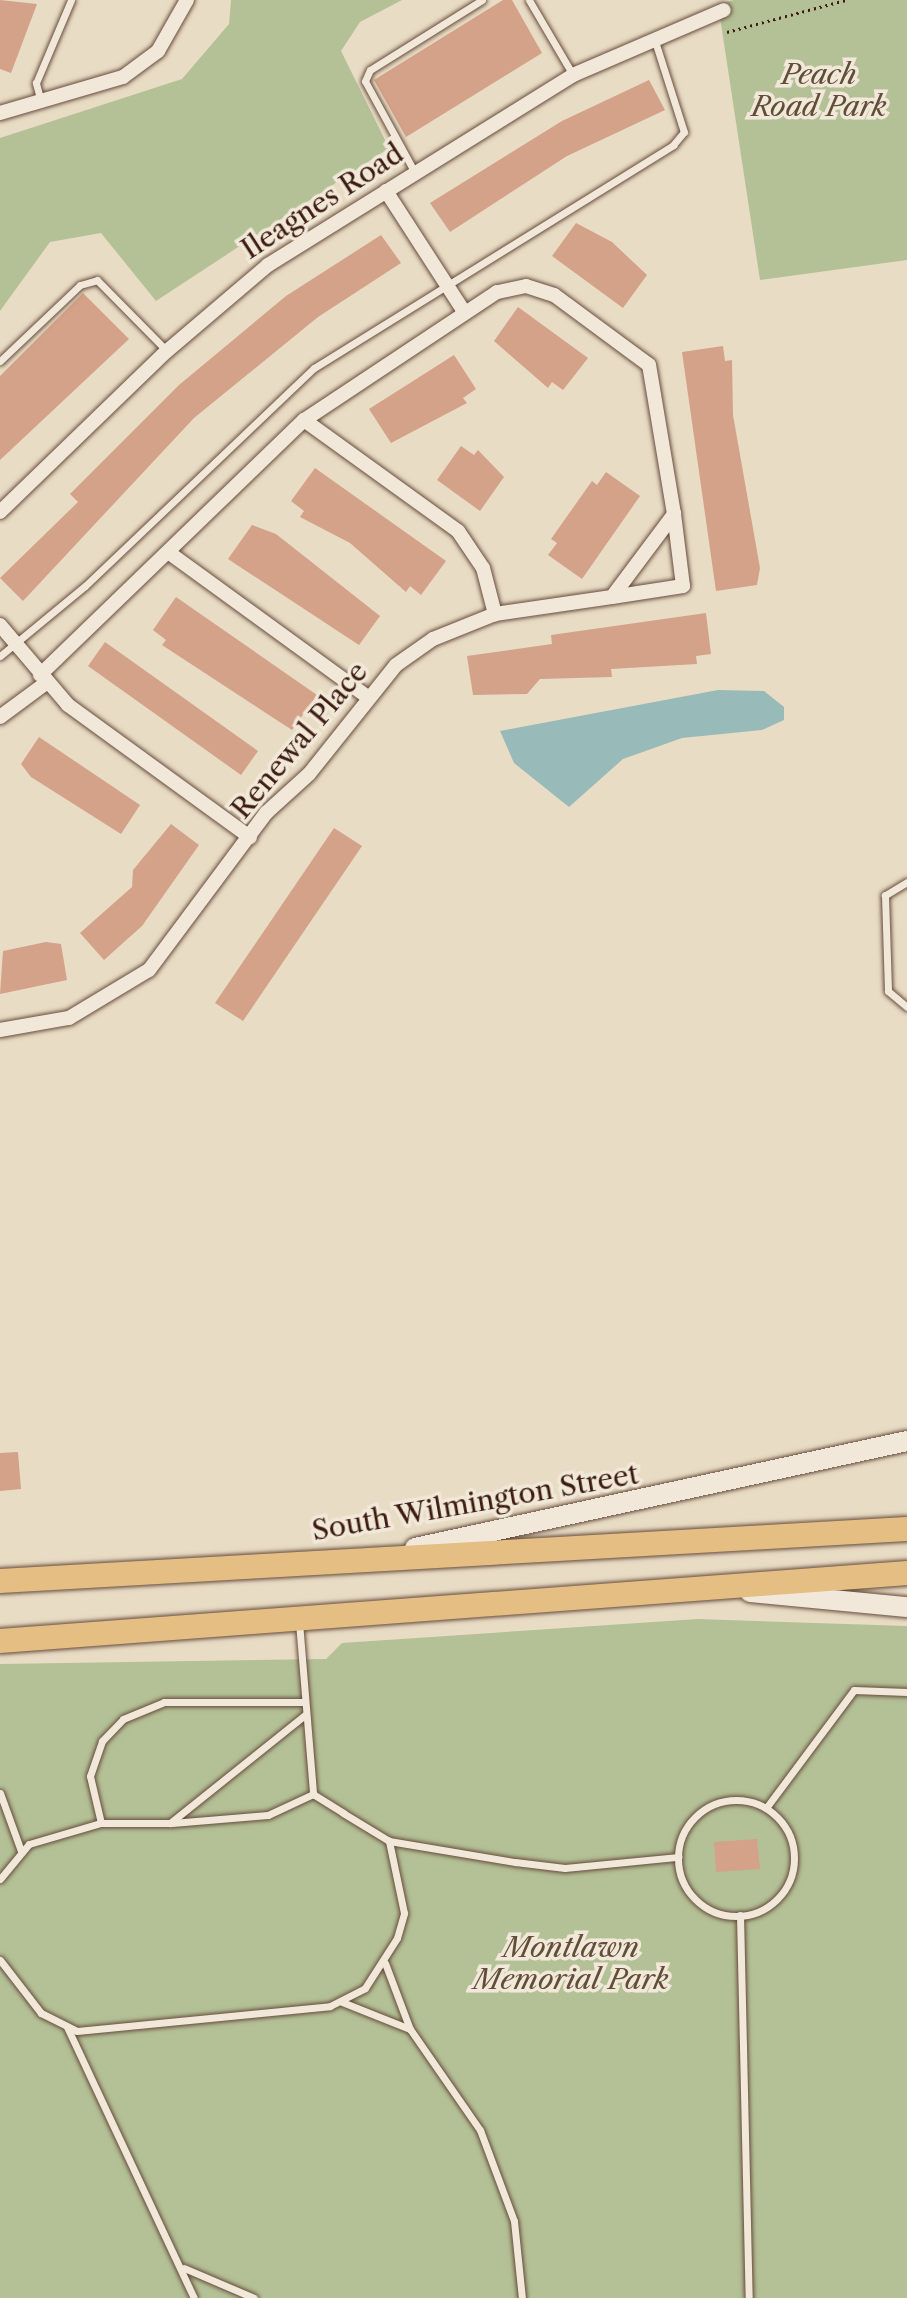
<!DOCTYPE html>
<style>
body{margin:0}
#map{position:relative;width:907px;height:2298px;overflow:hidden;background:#e9dcc4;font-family:"Libre Caslon Text",serif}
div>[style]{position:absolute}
.green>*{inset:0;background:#b4c196}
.water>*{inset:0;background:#98bab9}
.building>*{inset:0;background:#d4a189}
.path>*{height:3px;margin-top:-1.5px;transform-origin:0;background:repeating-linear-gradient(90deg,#3c1c10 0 2px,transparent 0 6px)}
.roads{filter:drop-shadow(0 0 2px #674c3d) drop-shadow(0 0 2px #674c3d)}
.service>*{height:7px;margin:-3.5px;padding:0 3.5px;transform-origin:3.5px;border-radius:3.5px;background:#f1e8d9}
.service>.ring{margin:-3.5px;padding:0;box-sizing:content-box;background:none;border:7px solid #f1e8d9;border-radius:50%}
.minor>*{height:14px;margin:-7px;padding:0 7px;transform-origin:7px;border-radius:7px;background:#f1e8d9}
.secondary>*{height:20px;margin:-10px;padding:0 10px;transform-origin:10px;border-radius:10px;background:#f1e8d9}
.trunk>*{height:24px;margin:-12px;padding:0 12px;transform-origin:12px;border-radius:12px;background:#e4be82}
span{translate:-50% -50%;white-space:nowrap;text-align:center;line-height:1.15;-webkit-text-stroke:7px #f1e8d9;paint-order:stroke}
.park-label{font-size:28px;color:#604e38;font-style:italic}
.street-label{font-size:28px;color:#3c1c10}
</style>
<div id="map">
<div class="green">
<div style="clip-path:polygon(231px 0,402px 0,360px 22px,341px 51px,389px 148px,156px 301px,101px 233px,50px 242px,0 311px,0 138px,182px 79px,229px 24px)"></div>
<div style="clip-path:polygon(734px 0,907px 0,907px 260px,760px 280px,718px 4px)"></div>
<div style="clip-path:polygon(698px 1619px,907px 1626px,907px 2298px,0 2298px,0 1664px,326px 1659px,342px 1643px)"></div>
</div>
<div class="water">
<div style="clip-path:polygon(718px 690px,764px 691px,784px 707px,784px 720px,762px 730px,682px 738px,623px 759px,569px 807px,514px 763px,500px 731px)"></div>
</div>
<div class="building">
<div style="clip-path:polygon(0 0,37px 4px,11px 73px,0 69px)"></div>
<div style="clip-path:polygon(503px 0,512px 0,542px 53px,406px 137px,374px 80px)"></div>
<div style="clip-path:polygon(649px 80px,665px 110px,567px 156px,450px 232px,430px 203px,562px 121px)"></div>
<div style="clip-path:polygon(576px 223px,612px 242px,647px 275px,623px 308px,552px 256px)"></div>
<div style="clip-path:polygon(381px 235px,401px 263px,318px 317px,194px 418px,23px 601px,0 578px,78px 502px,70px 494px,179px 385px,286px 296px)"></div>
<div style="clip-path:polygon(83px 293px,129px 339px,0 460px,0 376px)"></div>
<div style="clip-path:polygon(518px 307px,588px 358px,563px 390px,552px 382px,548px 388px,494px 341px)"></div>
<div style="clip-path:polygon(723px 346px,725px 361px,732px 360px,733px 415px,760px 568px,757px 585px,716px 591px,682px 352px)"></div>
<div style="clip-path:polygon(454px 355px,476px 389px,463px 398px,467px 403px,391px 443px,369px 409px)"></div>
<div style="clip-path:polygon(461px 446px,474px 455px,478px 450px,504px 477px,480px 511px,437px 480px)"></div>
<div style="clip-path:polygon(315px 468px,446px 561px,421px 595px,410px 586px,406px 592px,350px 543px,300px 517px,304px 511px,291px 501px)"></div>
<div style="clip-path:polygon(606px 472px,640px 496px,582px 579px,548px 555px,557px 543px,551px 539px,592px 481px,597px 485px)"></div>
<div style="clip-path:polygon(252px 525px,276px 534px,380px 616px,359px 645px,228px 559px)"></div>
<div style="clip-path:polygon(176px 597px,317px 695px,292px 730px,162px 645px,166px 640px,153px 630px)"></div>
<div style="clip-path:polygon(706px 613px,711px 654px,696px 656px,697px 664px,611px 669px,612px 677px,540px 679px,527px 694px,473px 695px,467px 656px,552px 644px,551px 635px)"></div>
<div style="clip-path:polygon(105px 642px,258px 751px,241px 775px,88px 666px)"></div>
<div style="clip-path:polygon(39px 737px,140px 805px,121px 834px,31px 777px,21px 764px)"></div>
<div style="clip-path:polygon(171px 824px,199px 845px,142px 926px,104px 960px,80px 933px,132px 887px,133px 870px)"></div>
<div style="clip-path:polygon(334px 828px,362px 846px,243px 1021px,215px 1003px)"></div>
<div style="clip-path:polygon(46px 942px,61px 944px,67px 980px,0 994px,3px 951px)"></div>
<div style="clip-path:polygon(18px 1452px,21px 1489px,0 1491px,0 1453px)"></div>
<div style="clip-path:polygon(757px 1839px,760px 1869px,716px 1872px,714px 1842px)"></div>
</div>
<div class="path">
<div style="left:727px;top:32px;width:123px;rotate:-15.1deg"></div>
</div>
<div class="roads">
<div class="service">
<div style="left:529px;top:0;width:87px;rotate:59.6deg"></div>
<div style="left:41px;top:102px;width:20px;rotate:-105deg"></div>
<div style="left:36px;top:83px;width:90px;rotate:-67.1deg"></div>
<div style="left:414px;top:171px;width:102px;rotate:-118.6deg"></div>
<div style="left:365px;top:81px;width:12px;rotate:-66deg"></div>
<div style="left:370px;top:70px;width:132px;rotate:-32deg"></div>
<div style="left:0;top:361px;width:110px;rotate:-43.5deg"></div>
<div style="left:80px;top:285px;width:18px;rotate:-16deg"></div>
<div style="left:97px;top:280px;width:100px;rotate:45.4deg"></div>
<div style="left:0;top:656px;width:110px;rotate:-39.5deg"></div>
<div style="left:85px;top:586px;width:316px;rotate:-43.6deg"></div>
<div style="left:314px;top:368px;width:423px;rotate:-31.8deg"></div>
<div style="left:673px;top:145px;width:17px;rotate:-50deg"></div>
<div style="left:684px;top:132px;width:99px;rotate:-107.7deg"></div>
<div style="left:907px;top:882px;width:26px;rotate:149deg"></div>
<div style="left:885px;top:895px;width:96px;rotate:88.2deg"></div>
<div style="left:888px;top:991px;width:25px;rotate:40deg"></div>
<div style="left:299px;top:1622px;width:173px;rotate:85.3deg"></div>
<div style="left:313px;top:1794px;width:36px;rotate:32deg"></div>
<div style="left:343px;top:1813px;width:54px;rotate:31.3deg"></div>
<div style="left:389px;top:1841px;width:128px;rotate:9.5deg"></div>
<div style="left:515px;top:1862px;width:50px;rotate:6.8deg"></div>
<div style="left:565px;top:1868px;width:114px;rotate:-5.6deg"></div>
<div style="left:0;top:1793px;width:62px;rotate:70.1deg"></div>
<div class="ring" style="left:678px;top:1800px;width:109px;height:109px"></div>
<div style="left:766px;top:1808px;width:147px;rotate:-53.3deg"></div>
<div style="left:854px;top:1690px;width:53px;rotate:2.2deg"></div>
<div style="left:101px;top:1823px;width:48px;rotate:-103.2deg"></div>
<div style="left:90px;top:1776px;width:37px;rotate:-71deg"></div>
<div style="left:102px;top:1741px;width:30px;rotate:-46deg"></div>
<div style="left:123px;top:1719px;width:44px;rotate:-22.5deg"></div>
<div style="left:164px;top:1702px;width:141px"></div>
<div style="left:172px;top:1823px;width:96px;rotate:-4.8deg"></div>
<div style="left:268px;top:1815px;width:50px;rotate:-25deg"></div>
<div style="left:0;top:1879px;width:45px;rotate:-50.4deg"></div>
<div style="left:29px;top:1844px;width:75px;rotate:-16.3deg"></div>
<div style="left:101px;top:1823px;width:69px"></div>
<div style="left:170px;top:1823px;width:174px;rotate:-38.7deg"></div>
<div style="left:740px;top:1915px;width:383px;rotate:88.7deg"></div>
<div style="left:0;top:1960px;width:67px;rotate:52.3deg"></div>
<div style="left:41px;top:2013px;width:40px;rotate:26.6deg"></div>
<div style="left:77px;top:2031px;width:254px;rotate:-5.6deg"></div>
<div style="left:330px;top:2006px;width:39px;rotate:-27deg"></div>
<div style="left:365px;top:1988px;width:59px;rotate:-57.4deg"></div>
<div style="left:397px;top:1938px;width:26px;rotate:-74deg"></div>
<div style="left:404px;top:1913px;width:74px;rotate:-101.8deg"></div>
<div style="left:385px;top:1963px;width:71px;rotate:69.3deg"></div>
<div style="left:342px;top:2002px;width:73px;rotate:21.7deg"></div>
<div style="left:410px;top:2029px;width:123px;rotate:55.3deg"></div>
<div style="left:480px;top:2130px;width:97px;rotate:69.5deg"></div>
<div style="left:514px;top:2221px;width:77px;rotate:84.1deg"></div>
<div style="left:67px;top:2027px;width:299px;rotate:64.9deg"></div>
<div style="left:184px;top:2268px;width:76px;rotate:23.2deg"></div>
</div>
<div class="minor">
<div style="left:0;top:113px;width:128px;rotate:-16.3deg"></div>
<div style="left:123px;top:77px;width:44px;rotate:-36.6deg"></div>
<div style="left:158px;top:51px;width:59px;rotate:-60.4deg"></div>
<div style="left:386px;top:191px;width:142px;rotate:57.1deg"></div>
<div style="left:304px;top:420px;width:190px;rotate:35.8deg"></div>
<div style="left:458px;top:531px;width:45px;rotate:56deg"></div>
<div style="left:483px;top:568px;width:48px;rotate:75.4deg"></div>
<div style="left:0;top:512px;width:232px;rotate:-44deg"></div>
<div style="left:167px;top:351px;width:133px;rotate:-40.4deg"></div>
<div style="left:268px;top:265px;width:359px;rotate:-31.9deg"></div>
<div style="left:573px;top:75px;width:164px;rotate:-23.3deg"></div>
<div style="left:168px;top:552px;width:243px;rotate:36deg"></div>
<div style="left:612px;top:597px;width:72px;rotate:-8.8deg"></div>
<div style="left:683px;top:586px;width:73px;rotate:-97.1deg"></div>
<div style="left:0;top:625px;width:105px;rotate:49.6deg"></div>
<div style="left:68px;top:705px;width:225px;rotate:36deg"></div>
<div style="left:0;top:717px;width:57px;rotate:-36.5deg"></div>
<div style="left:0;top:1030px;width:70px;rotate:-9.9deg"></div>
<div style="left:69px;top:1018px;width:93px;rotate:-31deg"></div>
<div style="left:149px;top:970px;width:196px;rotate:-53.3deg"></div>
<div style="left:266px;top:813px;width:58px;rotate:-42.2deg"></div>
<div style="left:309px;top:774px;width:139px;rotate:-51.4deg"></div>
<div style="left:396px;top:665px;width:45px;rotate:-35.1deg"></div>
<div style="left:433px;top:639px;width:67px;rotate:-22deg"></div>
<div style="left:495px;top:614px;width:118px;rotate:-8.3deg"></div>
<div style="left:612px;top:597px;width:104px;rotate:-53.2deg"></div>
<div style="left:674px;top:514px;width:151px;rotate:-99.5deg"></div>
<div style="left:649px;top:365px;width:118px;rotate:-143.6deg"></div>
<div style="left:554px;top:295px;width:29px;rotate:-162deg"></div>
<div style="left:526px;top:286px;width:30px;rotate:168deg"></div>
<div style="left:497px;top:292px;width:232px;rotate:146.4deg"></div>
<div style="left:304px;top:420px;width:367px;rotate:136deg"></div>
</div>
<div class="secondary">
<div style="left:415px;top:1548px;width:504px;rotate:-12.27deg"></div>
<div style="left:750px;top:1592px;width:158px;rotate:5.5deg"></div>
</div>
<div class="trunk">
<div style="left:0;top:1581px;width:908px;rotate:-3.28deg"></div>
<div style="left:0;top:1641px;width:910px;rotate:-4.29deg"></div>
</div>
</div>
<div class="park-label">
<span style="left:819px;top:90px">Peach<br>Road Park</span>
<span style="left:571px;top:1963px">Montlawn<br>Memorial Park</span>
</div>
<div class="street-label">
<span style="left:322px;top:201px;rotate:-33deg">Ileagnes Road</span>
<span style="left:299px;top:740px;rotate:-50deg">Renewal Place</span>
<span style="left:475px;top:1502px;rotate:-10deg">South Wilmington Street</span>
</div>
</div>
